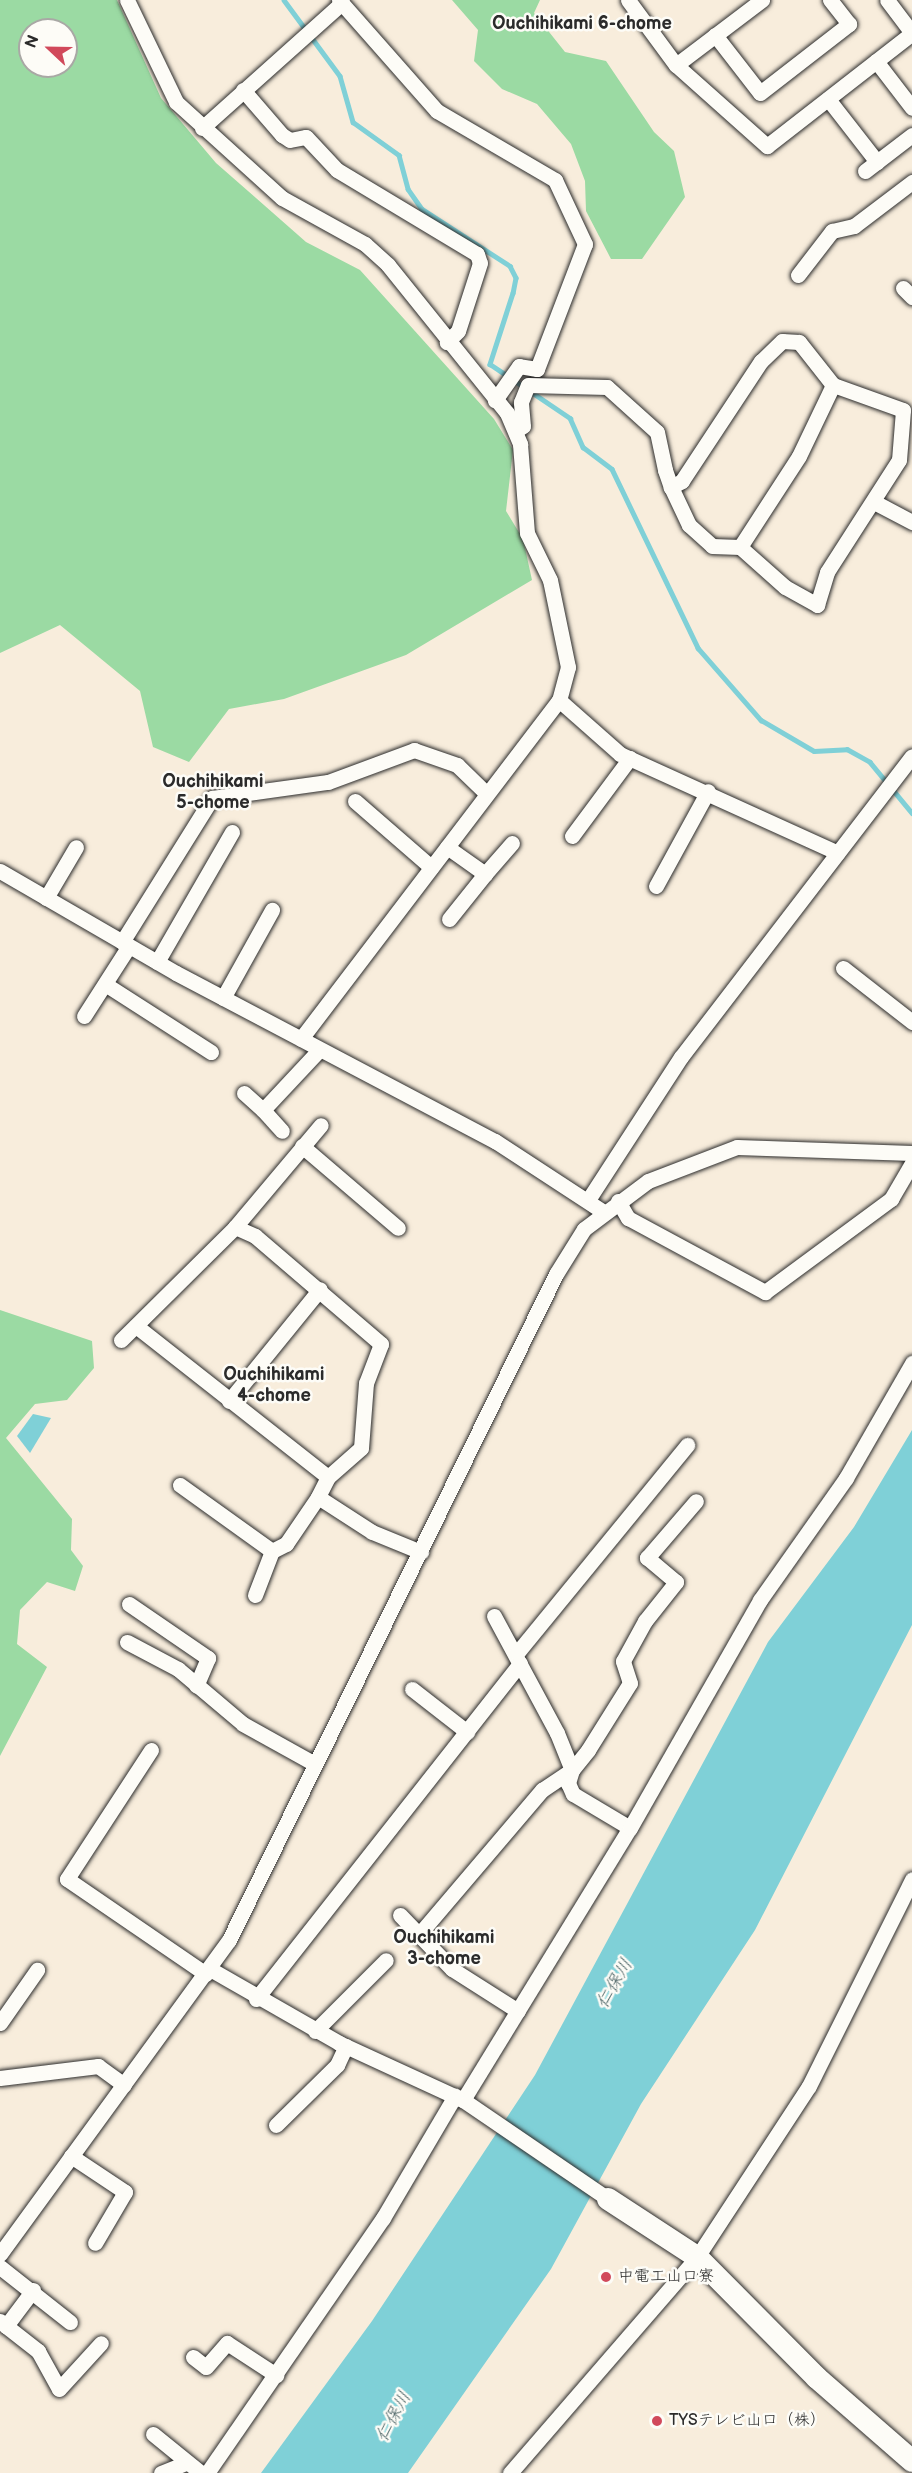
<!DOCTYPE html>
<meta charset="utf-8">
<style>
body{margin:0}
#map{position:relative;width:912px;height:2473px;overflow:hidden;background:#f8eddc;font-family:"Balsamiq Sans","Klee One",sans-serif}
div>[style]{position:absolute}
.green>*{inset:0;background:#9bdaa3}
.water>*{inset:0;background:#7fd0d7}
.stream>*{height:4.5px;margin:-2.25px;padding:0 2.25px;transform-origin:2.25px;border-radius:2.25px;background:#7fd0d7}
.roads{filter:drop-shadow(0 0 2px #2b2b2b) drop-shadow(0 0 2px #2b2b2b)}
.street>*{height:15px;margin:-7.5px;padding:0 7.5px;transform-origin:7.5px;border-radius:7.5px;background:#fdfcf7}
.secondary>*{height:22px;margin:-11px;padding:0 11px;transform-origin:11px;border-radius:11px;background:#fdfcf7}
.dots>*{width:16px;height:16px;translate:-50% -50%;box-sizing:border-box;border:3px solid #fdfcf7;border-radius:50%}
span{translate:-50% -50%;white-space:nowrap;text-align:center;line-height:1.15;-webkit-text-stroke:5px #fdfcf7;paint-order:stroke}
.poi-label{font-size:16px;color:#2b2b2b}
.left{translate:0 -50%;text-align:left}
.neighbourhood-label{font-size:18px;color:#2b2b2b;font-weight:700}
.water-label{font-size:18px;color:#445d5f;font-style:italic}
.north{position:absolute;left:18px;top:18px;width:60px;height:60px;box-sizing:border-box;background:#fdfcf7;border:2px solid #a9a8a5;border-radius:50%;rotate:292deg;font-size:16px;font-weight:700;line-height:24px;text-align:center;color:#2b2b2b}
.north::after{content:'';display:block;margin:auto;width:21px;height:27px;background:#d1495b;clip-path:polygon(50% 0,100% 100%,50% 72%,0 100%)}
</style>
<div id="map">
<div class="green">
<div style="clip-path:polygon(evenodd,0 0,117px 0,161px 98px,216px 163px,306px 242px,360px 270px,494px 419px,513px 450px,506px 511px,523px 539px,532px 580px,406px 655px,284px 699px,229px 709px,189px 762px,153px 747px,140px 691px,60px 625px,0 653px,0 0,30px 30px,66px 30px,66px 66px,30px 66px,30px 30px)"></div>
<div style="clip-path:polygon(452px 0,540px 0,534px 13px,565px 52px,606px 61px,654px 132px,674px 151px,685px 197px,642px 259px,611px 259px,586px 211px,585px 181px,571px 144px,537px 104px,502px 89px,474px 61px,478px 30px)"></div>
<div style="clip-path:polygon(0 1310px,92px 1341px,94px 1368px,67px 1400px,35px 1404px,6px 1438px,72px 1519px,71px 1550px,83px 1566px,75px 1591px,47px 1582px,20px 1610px,17px 1644px,47px 1667px,0 1756px)"></div>
</div>
<div class="water">
<div style="clip-path:polygon(33px 1414px,51px 1418px,30px 1453px,17px 1436px)"></div>
<div style="clip-path:polygon(912px 1430px,912px 1625px,755px 1930px,641px 2104px,551px 2269px,408px 2473px,261px 2473px,372px 2321px,535px 2075px,768px 1642px,854px 1527px)"></div>
</div>
<div class="stream">
<div style="left:284px;top:0;width:94px;rotate:53.6deg"></div>
<div style="left:340px;top:76px;width:48px;rotate:74.2deg"></div>
<div style="left:353px;top:122px;width:57px;rotate:35.7deg"></div>
<div style="left:399px;top:155px;width:35px;rotate:75deg"></div>
<div style="left:408px;top:189px;width:24px;rotate:55deg"></div>
<div style="left:422px;top:209px;width:105px;rotate:32.9deg"></div>
<div style="left:510px;top:266px;width:13px;rotate:63deg"></div>
<div style="left:516px;top:278px;width:15px;rotate:101deg"></div>
<div style="left:513px;top:293px;width:75px;rotate:107.9deg"></div>
<div style="left:490px;top:364px;width:97px;rotate:34deg"></div>
<div style="left:570px;top:418px;width:32px;rotate:66deg"></div>
<div style="left:583px;top:447px;width:36px;rotate:37deg"></div>
<div style="left:612px;top:469px;width:199px;rotate:64.3deg"></div>
<div style="left:698px;top:648px;width:96px;rotate:48.8deg"></div>
<div style="left:761px;top:720px;width:61px;rotate:30.3deg"></div>
<div style="left:814px;top:751px;width:33px;rotate:-3deg"></div>
<div style="left:847px;top:749px;width:26px;rotate:29deg"></div>
<div style="left:870px;top:762px;width:66px;rotate:50.5deg"></div>
</div>
<div class="roads">
<div class="street">
<div style="left:127px;top:0;width:113px;rotate:64.3deg"></div>
<div style="left:176px;top:102px;width:143px;rotate:42.2deg"></div>
<div style="left:282px;top:198px;width:95px;rotate:29deg"></div>
<div style="left:365px;top:244px;width:31px;rotate:42deg"></div>
<div style="left:388px;top:265px;width:190px;rotate:51.2deg"></div>
<div style="left:507px;top:413px;width:34px;rotate:67deg"></div>
<div style="left:520px;top:444px;width:89px;rotate:85.5deg"></div>
<div style="left:527px;top:533px;width:52px;rotate:63.9deg"></div>
<div style="left:550px;top:580px;width:89px;rotate:78.3deg"></div>
<div style="left:568px;top:667px;width:34px;rotate:105deg"></div>
<div style="left:559px;top:700px;width:426px;rotate:127.3deg"></div>
<div style="left:339px;top:0;width:148px;rotate:48.6deg"></div>
<div style="left:437px;top:111px;width:137px;rotate:30.3deg"></div>
<div style="left:555px;top:180px;width:71px;rotate:64.9deg"></div>
<div style="left:585px;top:244px;width:134px;rotate:111deg"></div>
<div style="left:537px;top:369px;width:18px;rotate:-171deg"></div>
<div style="left:519px;top:366px;width:42px;rotate:125.2deg"></div>
<div style="left:628px;top:0;width:81px;rotate:53.6deg"></div>
<div style="left:676px;top:65px;width:122px;rotate:41.7deg"></div>
<div style="left:767px;top:146px;width:184px;rotate:-37.9deg"></div>
<div style="left:912px;top:33px;width:41px;rotate:-127.1deg"></div>
<div style="left:715px;top:35px;width:73px;rotate:52.2deg"></div>
<div style="left:760px;top:93px;width:113px;rotate:-37.8deg"></div>
<div style="left:849px;top:24px;width:31px;rotate:-128deg"></div>
<div style="left:876px;top:61px;width:59px;rotate:52.5deg"></div>
<div style="left:676px;top:65px;width:108px;rotate:-37.1deg"></div>
<div style="left:243px;top:90px;width:60px;rotate:49.1deg"></div>
<div style="left:282px;top:135px;width:9px;rotate:32deg"></div>
<div style="left:290px;top:140px;width:16px;rotate:-11deg"></div>
<div style="left:306px;top:137px;width:45px;rotate:46.8deg"></div>
<div style="left:337px;top:170px;width:163px;rotate:31deg"></div>
<div style="left:477px;top:254px;width:9px;rotate:72deg"></div>
<div style="left:480px;top:263px;width:71px;rotate:107.9deg"></div>
<div style="left:458px;top:331px;width:16px;rotate:135deg"></div>
<div style="left:828px;top:99px;width:80px;rotate:52.1deg"></div>
<div style="left:202px;top:128px;width:188px;rotate:-41.8deg"></div>
<div style="left:865px;top:171px;width:59px;rotate:-37.5deg"></div>
<div style="left:798px;top:275px;width:56px;rotate:-52.3deg"></div>
<div style="left:832px;top:231px;width:23px;rotate:-13deg"></div>
<div style="left:854px;top:226px;width:73px;rotate:-37.2deg"></div>
<div style="left:903px;top:288px;width:13px;rotate:45deg"></div>
<div style="left:517px;top:430px;width:7px;rotate:-34deg"></div>
<div style="left:523px;top:426px;width:24px;rotate:-95deg"></div>
<div style="left:521px;top:402px;width:18px;rotate:-68deg"></div>
<div style="left:528px;top:385px;width:79px;rotate:1.5deg"></div>
<div style="left:607px;top:387px;width:67px;rotate:42deg"></div>
<div style="left:657px;top:432px;width:39px;rotate:78deg"></div>
<div style="left:665px;top:470px;width:18px;rotate:71deg"></div>
<div style="left:671px;top:487px;width:42px;rotate:64.7deg"></div>
<div style="left:689px;top:525px;width:31px;rotate:42deg"></div>
<div style="left:712px;top:546px;width:28px;rotate:2deg"></div>
<div style="left:740px;top:547px;width:60px;rotate:41.6deg"></div>
<div style="left:785px;top:587px;width:37px;rotate:29deg"></div>
<div style="left:817px;top:605px;width:34px;rotate:-73deg"></div>
<div style="left:827px;top:572px;width:133px;rotate:-57.3deg"></div>
<div style="left:899px;top:460px;width:50px;rotate:-85.4deg"></div>
<div style="left:903px;top:410px;width:74px;rotate:-160.3deg"></div>
<div style="left:833px;top:385px;width:55px;rotate:-128.3deg"></div>
<div style="left:799px;top:342px;width:17px;rotate:-177deg"></div>
<div style="left:782px;top:341px;width:29px;rotate:136deg"></div>
<div style="left:761px;top:361px;width:144px;rotate:123.4deg"></div>
<div style="left:682px;top:481px;width:13px;rotate:151deg"></div>
<div style="left:876px;top:503px;width:41px;rotate:27.8deg"></div>
<div style="left:740px;top:547px;width:108px;rotate:-57deg"></div>
<div style="left:799px;top:456px;width:79px;rotate:-64.4deg"></div>
<div style="left:559px;top:700px;width:81px;rotate:41.5deg"></div>
<div style="left:620px;top:754px;width:239px;rotate:24.4deg"></div>
<div style="left:355px;top:801px;width:101px;rotate:41deg"></div>
<div style="left:572px;top:836px;width:97px;rotate:-53.4deg"></div>
<div style="left:447px;top:847px;width:47px;rotate:35.4deg"></div>
<div style="left:485px;top:874px;width:41px;rotate:-48.9deg"></div>
<div style="left:0;top:871px;width:203px;rotate:30.1deg"></div>
<div style="left:176px;top:973px;width:361px;rotate:27.8deg"></div>
<div style="left:495px;top:1141px;width:128px;rotate:33.2deg"></div>
<div style="left:656px;top:886px;width:108px;rotate:-61.3deg"></div>
<div style="left:46px;top:898px;width:59px;rotate:-59.5deg"></div>
<div style="left:449px;top:919px;width:58px;rotate:-51.3deg"></div>
<div style="left:122px;top:942px;width:170px;rotate:-58deg"></div>
<div style="left:212px;top:798px;width:117px;rotate:-7.9deg"></div>
<div style="left:328px;top:782px;width:92px;rotate:-20.4deg"></div>
<div style="left:414px;top:750px;width:46px;rotate:19.2deg"></div>
<div style="left:457px;top:765px;width:40px;rotate:44deg"></div>
<div style="left:157px;top:962px;width:150px;rotate:-60deg"></div>
<div style="left:843px;top:968px;width:88px;rotate:38deg"></div>
<div style="left:105px;top:984px;width:126px;rotate:32.7deg"></div>
<div style="left:223px;top:998px;width:101px;rotate:-60.9deg"></div>
<div style="left:84px;top:1016px;width:83px;rotate:-57.3deg"></div>
<div style="left:244px;top:1093px;width:25px;rotate:42deg"></div>
<div style="left:263px;top:1110px;width:83px;rotate:-46.9deg"></div>
<div style="left:263px;top:1110px;width:28px;rotate:48deg"></div>
<div style="left:302px;top:1146px;width:126px;rotate:40.5deg"></div>
<div style="left:588px;top:1200px;width:171px;rotate:-57deg"></div>
<div style="left:681px;top:1057px;width:379px;rotate:-52.5deg"></div>
<div style="left:618px;top:1201px;width:20px;rotate:60deg"></div>
<div style="left:628px;top:1218px;width:156px;rotate:28.4deg"></div>
<div style="left:765px;top:1292px;width:157px;rotate:-36.4deg"></div>
<div style="left:891px;top:1199px;width:42px;rotate:-59.7deg"></div>
<div style="left:235px;top:1227px;width:133px;rotate:-49.9deg"></div>
<div style="left:136px;top:1326px;width:244px;rotate:38.2deg"></div>
<div style="left:121px;top:1340px;width:161px;rotate:-44.7deg"></div>
<div style="left:235px;top:1227px;width:22px;rotate:24deg"></div>
<div style="left:255px;top:1236px;width:166px;rotate:40.6deg"></div>
<div style="left:381px;top:1344px;width:42px;rotate:111deg"></div>
<div style="left:366px;top:1383px;width:65px;rotate:94.4deg"></div>
<div style="left:361px;top:1448px;width:44px;rotate:138.7deg"></div>
<div style="left:328px;top:1477px;width:22px;rotate:117deg"></div>
<div style="left:229px;top:1401px;width:144px;rotate:-50.9deg"></div>
<div style="left:180px;top:1485px;width:113px;rotate:35.7deg"></div>
<div style="left:272px;top:1551px;width:16px;rotate:-27deg"></div>
<div style="left:286px;top:1544px;width:57px;rotate:-55.8deg"></div>
<div style="left:318px;top:1497px;width:64px;rotate:32.9deg"></div>
<div style="left:372px;top:1532px;width:53px;rotate:22.2deg"></div>
<div style="left:255px;top:1595px;width:47px;rotate:-68.9deg"></div>
<div style="left:129px;top:1604px;width:96px;rotate:34.4deg"></div>
<div style="left:208px;top:1658px;width:30px;rotate:113deg"></div>
<div style="left:494px;top:1616px;width:133px;rotate:61.7deg"></div>
<div style="left:557px;top:1733px;width:40px;rotate:68deg"></div>
<div style="left:572px;top:1770px;width:14px;rotate:107deg"></div>
<div style="left:568px;top:1783px;width:12px;rotate:66deg"></div>
<div style="left:573px;top:1794px;width:66px;rotate:30.8deg"></div>
<div style="left:127px;top:1642px;width:58px;rotate:27.9deg"></div>
<div style="left:178px;top:1669px;width:85px;rotate:40.2deg"></div>
<div style="left:243px;top:1724px;width:82px;rotate:29.1deg"></div>
<div style="left:517px;top:1653px;width:269px;rotate:-50.7deg"></div>
<div style="left:412px;top:1689px;width:70px;rotate:38deg"></div>
<div style="left:151px;top:1750px;width:154px;rotate:123.1deg"></div>
<div style="left:67px;top:1879px;width:168px;rotate:34.4deg"></div>
<div style="left:400px;top:1915px;width:75px;rotate:46.1deg"></div>
<div style="left:452px;top:1969px;width:78px;rotate:32.5deg"></div>
<div style="left:421px;top:1932px;width:187px;rotate:-49.6deg"></div>
<div style="left:542px;top:1790px;width:36px;rotate:-34deg"></div>
<div style="left:572px;top:1770px;width:26px;rotate:-51deg"></div>
<div style="left:588px;top:1750px;width:79px;rotate:-57.9deg"></div>
<div style="left:630px;top:1683px;width:23px;rotate:-108deg"></div>
<div style="left:623px;top:1661px;width:46px;rotate:-61.2deg"></div>
<div style="left:645px;top:1621px;width:50px;rotate:-51.5deg"></div>
<div style="left:676px;top:1582px;width:38px;rotate:-140deg"></div>
<div style="left:647px;top:1558px;width:75px;rotate:-49.3deg"></div>
<div style="left:210px;top:1969px;width:149px;rotate:29.8deg"></div>
<div style="left:339px;top:2043px;width:136px;rotate:24.7deg"></div>
<div style="left:463px;top:2100px;width:176px;rotate:34.3deg"></div>
<div style="left:256px;top:1999px;width:427px;rotate:-51.8deg"></div>
<div style="left:0;top:2023px;width:65px;rotate:-55.1deg"></div>
<div style="left:315px;top:2031px;width:100px;rotate:-45deg"></div>
<div style="left:0;top:2078px;width:99px;rotate:-7deg"></div>
<div style="left:98px;top:2066px;width:32px;rotate:36deg"></div>
<div style="left:463px;top:2100px;width:319px;rotate:-58.5deg"></div>
<div style="left:630px;top:1828px;width:262px;rotate:-60.3deg"></div>
<div style="left:760px;top:1600px;width:149px;rotate:-54.8deg"></div>
<div style="left:846px;top:1478px;width:133px;rotate:-60.1deg"></div>
<div style="left:276px;top:2125px;width:86px;rotate:-44.5deg"></div>
<div style="left:337px;top:2065px;width:21px;rotate:-65deg"></div>
<div style="left:71px;top:2156px;width:65px;rotate:33.7deg"></div>
<div style="left:125px;top:2192px;width:59px;rotate:120.5deg"></div>
<div style="left:0;top:2254px;width:389px;rotate:-53.9deg"></div>
<div style="left:229px;top:1940px;width:742px;rotate:-63.85deg"></div>
<div style="left:556px;top:1274px;width:53px;rotate:-58.1deg"></div>
<div style="left:584px;top:1229px;width:80px;rotate:-36.9deg"></div>
<div style="left:648px;top:1181px;width:95px;rotate:-20.9deg"></div>
<div style="left:737px;top:1147px;width:175px;rotate:2deg"></div>
<div style="left:0;top:2267px;width:89px;rotate:38.2deg"></div>
<div style="left:0;top:2321px;width:8px;rotate:40deg"></div>
<div style="left:6px;top:2326px;width:45px;rotate:-53.1deg"></div>
<div style="left:6px;top:2326px;width:41px;rotate:38deg"></div>
<div style="left:38px;top:2351px;width:43px;rotate:61.1deg"></div>
<div style="left:59px;top:2389px;width:62px;rotate:-47.6deg"></div>
<div style="left:193px;top:2357px;width:16px;rotate:38deg"></div>
<div style="left:206px;top:2367px;width:32px;rotate:-49deg"></div>
<div style="left:227px;top:2343px;width:59px;rotate:33.1deg"></div>
<div style="left:153px;top:2434px;width:62px;rotate:39.1deg"></div>
<div style="left:161px;top:2473px;width:27px;rotate:-22deg"></div>
<div style="left:207px;top:2473px;width:310px;rotate:-55.4deg"></div>
<div style="left:383px;top:2218px;width:142px;rotate:-59.5deg"></div>
<div style="left:510px;top:2473px;width:286px;rotate:-49.1deg"></div>
<div style="left:697px;top:2257px;width:204px;rotate:-56.8deg"></div>
<div style="left:809px;top:2086px;width:231px;rotate:-63.5deg"></div>
</div>
<div class="secondary">
<div style="left:608px;top:2199px;width:106px;rotate:33.1deg"></div>
<div style="left:697px;top:2257px;width:170px;rotate:45.2deg"></div>
<div style="left:817px;top:2378px;width:126px;rotate:41.1deg"></div>
</div>
</div>
<div class="dots">
<div style="left:606px;top:2277px;background:#d1495b"></div>
<div style="left:657px;top:2421px;background:#d1495b"></div>
</div>
<div class="poi-label">
<span class="left" style="left:618px;top:2277px">中電工山口寮</span>
<span class="left" style="left:669px;top:2421px">TYSテレビ山口（株）</span>
</div>
<div class="neighbourhood-label">
<span style="left:582px;top:24px">Ouchihikami 6-chome</span>
<span style="left:213px;top:793px">Ouchihikami<br>5-chome</span>
<span style="left:274px;top:1386px">Ouchihikami<br>4-chome</span>
<span style="left:444px;top:1949px">Ouchihikami<br>3-chome</span>
</div>
<div class="water-label">
<span style="left:615px;top:1984px;rotate:-60deg">仁保川</span>
<span style="left:394px;top:2417px;rotate:-62deg">仁保川</span>
</div>
<div class="north">N</div>
</div>
